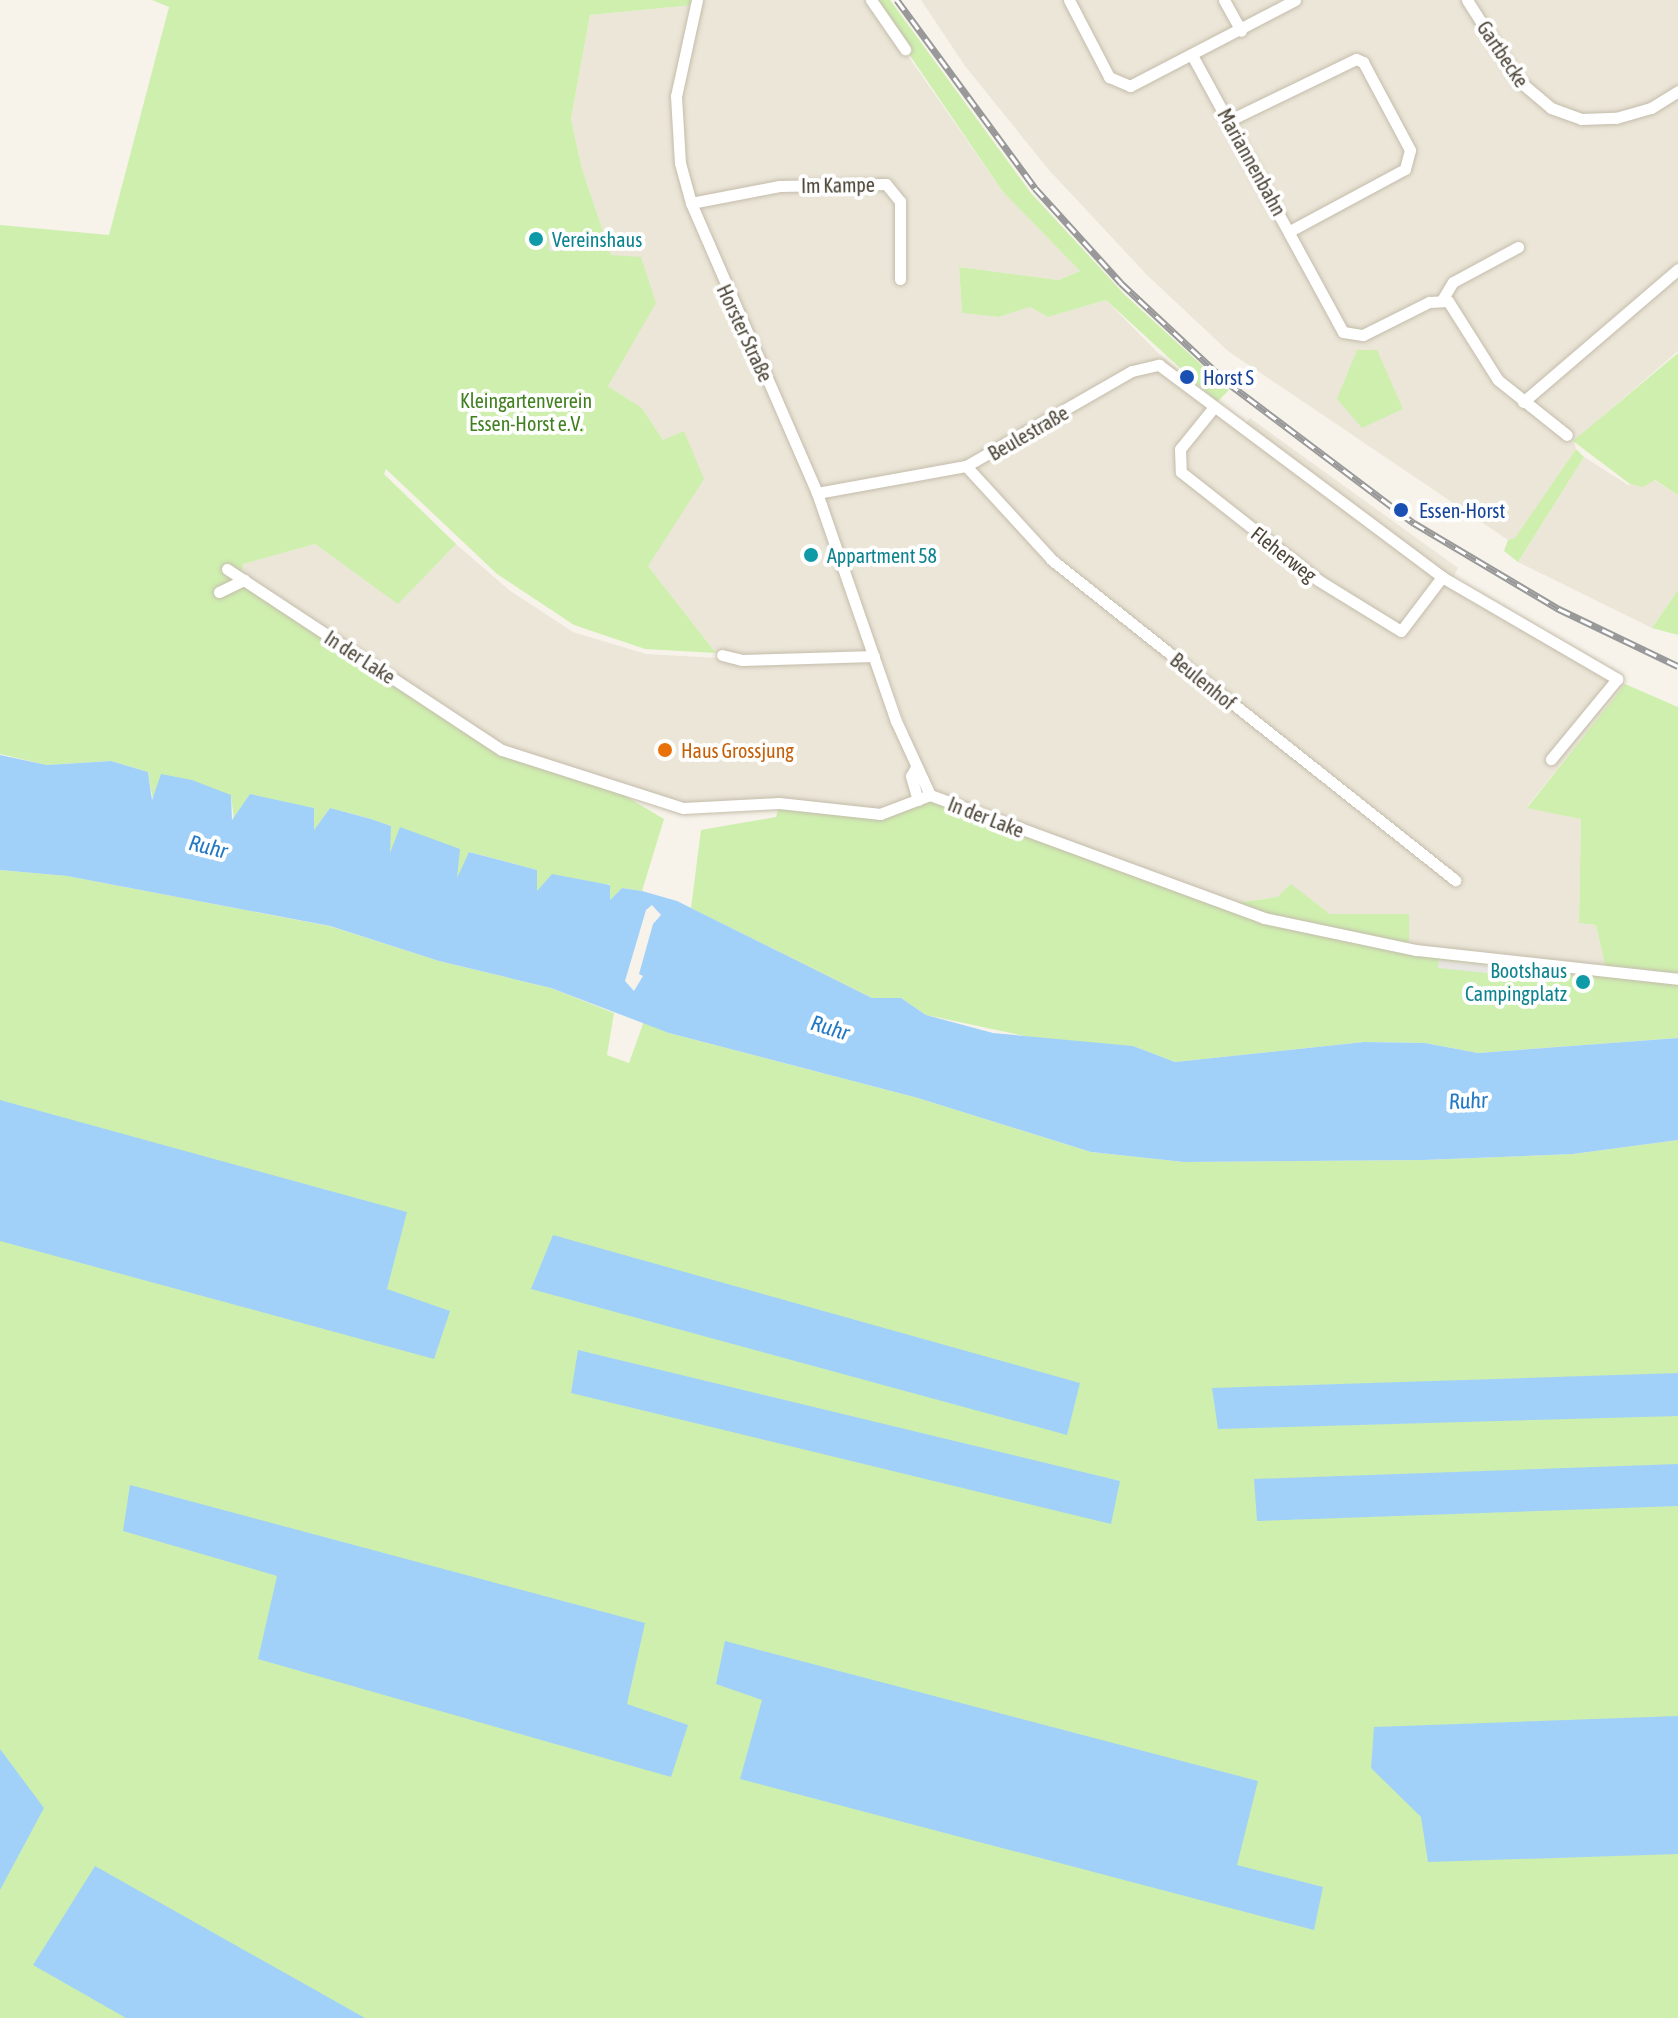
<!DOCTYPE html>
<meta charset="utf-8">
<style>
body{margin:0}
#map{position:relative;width:1678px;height:2018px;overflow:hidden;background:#f7f3ea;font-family:"Asap Condensed",sans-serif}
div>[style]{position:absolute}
.residential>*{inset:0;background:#ebe6d8}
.green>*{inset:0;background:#cfefaf}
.parking>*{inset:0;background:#e8e6e2}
.water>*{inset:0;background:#a1d1f9}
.pier>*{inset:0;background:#f7f3ea}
.roads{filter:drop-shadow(0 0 2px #c4bcab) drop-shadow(0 0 2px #c4bcab)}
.minor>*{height:11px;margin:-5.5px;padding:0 5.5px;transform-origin:5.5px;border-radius:5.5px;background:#fff}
.rail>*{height:7px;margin-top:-3.5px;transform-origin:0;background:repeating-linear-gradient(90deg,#fff 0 12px,#999 0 24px);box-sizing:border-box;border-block:2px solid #999}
.dots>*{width:22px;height:22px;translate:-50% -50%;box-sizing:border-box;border:4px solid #fff;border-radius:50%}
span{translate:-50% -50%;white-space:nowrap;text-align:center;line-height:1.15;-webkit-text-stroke:8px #fff;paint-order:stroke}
.street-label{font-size:20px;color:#4c4537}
.culture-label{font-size:20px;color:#0d838f}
.left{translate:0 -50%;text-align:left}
.right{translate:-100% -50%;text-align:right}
.transit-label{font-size:20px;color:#164399}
.park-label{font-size:20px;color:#408021}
.food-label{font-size:20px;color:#c56008}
.water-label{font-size:22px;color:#2279c6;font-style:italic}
</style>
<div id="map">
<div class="residential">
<div style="clip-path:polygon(702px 0,869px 0,1003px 192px,1080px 271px,1059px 280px,959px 267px,962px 313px,999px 317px,1030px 307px,1048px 317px,1106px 300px,1157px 352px,1245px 424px,1250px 418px,1458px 568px,1450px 585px,1625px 684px,1527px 807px,1581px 819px,1579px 923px,1596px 925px,1606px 970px,1409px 947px,1409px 914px,1330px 914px,1291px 885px,1277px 897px,1229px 904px,931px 793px,819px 493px,706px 242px,683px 166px,681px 100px)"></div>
<div style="clip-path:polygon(921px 0,1678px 0,1678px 351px,1574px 441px,1576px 449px,1515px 539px,1508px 540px,1228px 351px,1147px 275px,1049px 170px,965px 66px)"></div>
<div style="clip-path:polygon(694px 5px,682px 50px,679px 163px,817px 493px,928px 795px,878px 813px,779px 801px,683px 806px,503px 748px,241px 576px,243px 564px,315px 544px,398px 603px,456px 544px,509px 590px,573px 632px,646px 654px,720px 658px,648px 566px,663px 440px,642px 408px,608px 386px,611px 255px,582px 169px,571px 119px,590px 15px)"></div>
<div style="clip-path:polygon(1584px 457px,1628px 485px,1654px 480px,1678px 495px,1678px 590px,1652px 628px,1518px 562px)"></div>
</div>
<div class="green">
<div style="clip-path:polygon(152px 0,695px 0,694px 5px,590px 15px,571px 119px,582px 169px,611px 255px,641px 257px,656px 303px,608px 386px,642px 408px,663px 440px,684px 431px,704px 479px,648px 566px,716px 653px,645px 649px,574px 625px,497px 574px,386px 469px,384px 474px,456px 544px,398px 604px,315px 544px,243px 564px,241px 575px,519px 761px,622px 794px,664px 819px,642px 891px,622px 888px,610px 900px,610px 884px,537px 891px,537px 870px,470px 852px,458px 878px,388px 853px,391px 826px,371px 819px,330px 808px,314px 830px,314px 808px,288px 803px,234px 820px,231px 795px,153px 800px,148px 772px,111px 761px,47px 765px,0 754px,0 225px,109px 235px,169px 7px)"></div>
<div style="clip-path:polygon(872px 0,890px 0,1031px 193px,1125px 295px,1229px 390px,1217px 402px,1106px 300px,1048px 317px,1030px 307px,999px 317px,962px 313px,959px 267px,1059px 280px,1080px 271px,1003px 192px)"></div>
<div style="clip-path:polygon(1357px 350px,1377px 350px,1403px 409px,1362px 428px,1337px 399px)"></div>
<div style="clip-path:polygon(1678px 353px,1678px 495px,1655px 480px,1643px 487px,1630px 484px,1573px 441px)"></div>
<div style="clip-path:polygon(1576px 449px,1584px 457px,1518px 562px,1504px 551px,1508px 540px,1515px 538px)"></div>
<div style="clip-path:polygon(1678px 590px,1678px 635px,1652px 628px)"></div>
<div style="clip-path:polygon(1625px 684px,1678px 707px,1678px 973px,1606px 970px,1596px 925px,1579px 923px,1581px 819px,1527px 808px)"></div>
<div style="clip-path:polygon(930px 797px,1229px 904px,1277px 897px,1291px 884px,1330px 914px,1409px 914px,1409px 947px,1678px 981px,1678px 1038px,1478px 1053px,1425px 1043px,1364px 1042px,1175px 1062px,1133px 1046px,1062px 1044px,926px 1015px,901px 998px,872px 998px,691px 908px,701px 830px,776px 817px,779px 806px,880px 817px)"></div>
<div style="clip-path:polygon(0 870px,67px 876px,329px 926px,439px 961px,551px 988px,614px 1013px,607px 1055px,629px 1063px,644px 1021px,669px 1033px,918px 1098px,1091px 1152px,1184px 1162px,1423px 1160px,1573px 1154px,1678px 1140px,1678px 2018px,0 2018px)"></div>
</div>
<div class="parking">
<div style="clip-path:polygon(549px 232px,586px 232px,585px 251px,549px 251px)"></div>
<div style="clip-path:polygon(1439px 960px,1512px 967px,1512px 980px,1497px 974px,1438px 968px)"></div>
</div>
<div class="water">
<div style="clip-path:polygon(0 755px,47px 765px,111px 761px,148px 772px,152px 800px,161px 774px,192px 780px,231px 795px,232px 820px,250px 794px,314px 808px,314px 830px,330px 808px,371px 819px,391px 826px,390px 853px,400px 827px,460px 849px,457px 878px,469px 852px,537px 870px,537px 891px,552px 874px,610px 885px,610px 900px,622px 888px,642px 891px,677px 901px,872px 998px,901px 998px,926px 1015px,993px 1033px,1133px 1046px,1175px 1062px,1364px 1042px,1425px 1043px,1478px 1053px,1678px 1038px,1678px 1140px,1573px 1154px,1423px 1160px,1184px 1162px,1091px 1152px,918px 1098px,669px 1033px,551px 988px,439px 961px,330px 926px,67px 876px,0 870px)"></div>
<div style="clip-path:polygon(0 1100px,407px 1212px,387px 1289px,450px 1311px,434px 1359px,0 1241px)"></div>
<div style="clip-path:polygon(553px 1235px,1080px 1383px,1067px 1435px,531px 1289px)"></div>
<div style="clip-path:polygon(578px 1350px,1120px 1481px,1111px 1524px,571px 1393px)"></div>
<div style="clip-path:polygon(1678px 1373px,1678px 1416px,1218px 1429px,1212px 1388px)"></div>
<div style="clip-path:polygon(1678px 1464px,1678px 1506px,1257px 1521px,1254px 1479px)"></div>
<div style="clip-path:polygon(130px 1485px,645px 1623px,627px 1704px,688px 1725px,671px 1777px,258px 1659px,277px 1576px,123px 1531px)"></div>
<div style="clip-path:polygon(725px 1641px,1258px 1781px,1237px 1865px,1323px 1887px,1314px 1930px,740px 1779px,762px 1700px,716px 1684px)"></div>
<div style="clip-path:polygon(1678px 1716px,1678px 1854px,1428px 1862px,1421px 1817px,1371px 1768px,1374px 1727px)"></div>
<div style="clip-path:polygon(0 1749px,44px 1808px,0 1890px)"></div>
<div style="clip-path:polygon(95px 1866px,365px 2018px,126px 2018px,33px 1965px)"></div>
</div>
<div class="pier">
<div style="clip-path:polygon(652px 905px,661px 915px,653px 924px,639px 974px,643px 976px,634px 991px,625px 981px,646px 910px)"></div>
</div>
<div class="roads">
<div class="minor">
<div style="left:697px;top:0;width:98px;rotate:102.3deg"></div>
<div style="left:676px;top:96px;width:67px;rotate:86.6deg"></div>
<div style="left:680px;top:163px;width:41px;rotate:74.6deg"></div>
<div style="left:691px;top:203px;width:316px;rotate:66.5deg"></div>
<div style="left:817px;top:493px;width:241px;rotate:70.9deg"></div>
<div style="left:896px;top:721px;width:81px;rotate:65.3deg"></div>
<div style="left:871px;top:0;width:60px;rotate:55.2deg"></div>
<div style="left:1069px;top:0;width:87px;rotate:62.5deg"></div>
<div style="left:1109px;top:77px;width:23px;rotate:23deg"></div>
<div style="left:1130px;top:86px;width:186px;rotate:-27.5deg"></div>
<div style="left:1224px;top:0;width:35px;rotate:61deg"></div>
<div style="left:1467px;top:0;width:95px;rotate:57.5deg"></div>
<div style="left:1518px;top:80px;width:43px;rotate:40.3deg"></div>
<div style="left:1551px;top:108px;width:32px;rotate:20deg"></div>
<div style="left:1581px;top:119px;width:35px;rotate:-2deg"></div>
<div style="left:1616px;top:118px;width:36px;rotate:-16deg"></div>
<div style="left:1651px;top:108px;width:32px;rotate:-32deg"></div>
<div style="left:1193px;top:57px;width:313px;rotate:61.4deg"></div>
<div style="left:1343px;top:332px;width:20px;rotate:9deg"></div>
<div style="left:1363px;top:335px;width:74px;rotate:-26.6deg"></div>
<div style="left:1429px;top:302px;width:19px;rotate:-3deg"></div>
<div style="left:1448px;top:301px;width:93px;rotate:57.7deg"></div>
<div style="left:1498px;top:380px;width:88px;rotate:38.6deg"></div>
<div style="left:1230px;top:120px;width:140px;rotate:-25.8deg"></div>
<div style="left:1356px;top:59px;width:8px;rotate:23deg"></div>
<div style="left:1363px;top:62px;width:100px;rotate:61.9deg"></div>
<div style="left:1410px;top:150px;width:20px;rotate:105deg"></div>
<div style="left:1405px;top:169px;width:131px;rotate:151.7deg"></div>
<div style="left:691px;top:203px;width:90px;rotate:-10.9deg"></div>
<div style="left:779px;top:186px;width:107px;rotate:-1.1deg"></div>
<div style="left:886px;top:184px;width:22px;rotate:51deg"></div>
<div style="left:900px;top:201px;width:78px;rotate:90deg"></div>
<div style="left:1442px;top:300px;width:21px;rotate:-59deg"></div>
<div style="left:1453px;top:282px;width:74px;rotate:-28.3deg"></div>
<div style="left:1523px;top:402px;width:204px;rotate:-40.6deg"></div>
<div style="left:1214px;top:407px;width:54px;rotate:129deg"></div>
<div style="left:1180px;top:449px;width:23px;rotate:88deg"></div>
<div style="left:1181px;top:472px;width:174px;rotate:38.2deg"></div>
<div style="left:1318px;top:580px;width:97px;rotate:31.6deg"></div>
<div style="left:1401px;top:631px;width:68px;rotate:-52.8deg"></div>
<div style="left:966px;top:466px;width:127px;rotate:47.5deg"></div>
<div style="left:1052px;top:560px;width:515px;rotate:38.45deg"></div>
<div style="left:817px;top:493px;width:151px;rotate:-10.3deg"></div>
<div style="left:966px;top:466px;width:191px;rotate:-29.8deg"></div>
<div style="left:1132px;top:371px;width:28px;rotate:-13deg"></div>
<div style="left:1159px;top:365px;width:354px;rotate:36.8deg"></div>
<div style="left:1442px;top:577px;width:203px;rotate:30.2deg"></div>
<div style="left:1617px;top:679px;width:104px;rotate:129.5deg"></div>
<div style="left:227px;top:569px;width:329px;rotate:33.4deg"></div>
<div style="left:502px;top:750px;width:190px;rotate:17.8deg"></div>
<div style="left:683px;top:808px;width:96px;rotate:-3deg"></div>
<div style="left:779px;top:803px;width:102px;rotate:6.2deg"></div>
<div style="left:880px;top:814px;width:53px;rotate:-20.8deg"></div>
<div style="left:930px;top:795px;width:356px;rotate:20.2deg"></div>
<div style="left:1264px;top:918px;width:155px;rotate:11.9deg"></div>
<div style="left:1416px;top:950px;width:264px;rotate:6.3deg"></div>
<div style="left:219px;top:592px;width:28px;rotate:-26deg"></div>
<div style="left:722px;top:655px;width:21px;rotate:14deg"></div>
<div style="left:742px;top:660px;width:132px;rotate:-1.7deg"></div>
<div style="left:915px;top:769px;width:8px;rotate:120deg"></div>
<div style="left:911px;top:776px;width:25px;rotate:74deg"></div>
</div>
</div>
<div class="rail">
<div style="left:897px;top:0;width:233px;rotate:53.7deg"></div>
<div style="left:1035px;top:188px;width:128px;rotate:47.8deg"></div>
<div style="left:1121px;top:283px;width:146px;rotate:43.1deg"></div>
<div style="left:1228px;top:383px;width:233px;rotate:37deg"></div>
<div style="left:1414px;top:523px;width:169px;rotate:30.7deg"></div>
<div style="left:1559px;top:609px;width:132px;rotate:25.6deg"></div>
</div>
<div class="dots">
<div style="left:536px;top:239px;background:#0f9aa8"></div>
<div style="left:1187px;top:377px;background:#1a4fb4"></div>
<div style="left:1401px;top:510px;background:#1a4fb4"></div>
<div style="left:811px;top:555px;background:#0f9aa8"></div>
<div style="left:665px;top:750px;background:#e8710a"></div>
<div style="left:1583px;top:982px;background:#0f9aa8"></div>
</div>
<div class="street-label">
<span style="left:1503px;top:54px;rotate:56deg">Gartbecke</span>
<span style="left:1252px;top:162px;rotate:61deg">Mariannenbahn</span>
<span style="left:838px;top:185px;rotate:-1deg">Im Kampe</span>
<span style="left:745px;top:333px;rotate:65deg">Horster Straße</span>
<span style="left:1028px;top:433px;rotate:-30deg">Beulestraße</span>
<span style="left:1284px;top:554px;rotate:38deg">Fleherweg</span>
<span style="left:360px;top:657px;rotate:33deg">In der Lake</span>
<span style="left:1203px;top:681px;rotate:39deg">Beulenhof</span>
<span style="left:986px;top:817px;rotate:21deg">In der Lake</span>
</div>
<div class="culture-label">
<span class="left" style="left:552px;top:239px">Vereinshaus</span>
<span class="left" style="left:827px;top:555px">Appartment 58</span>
<span class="right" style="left:1567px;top:982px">Bootshaus<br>Campingplatz</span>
</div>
<div class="transit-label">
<span class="left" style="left:1203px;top:377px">Horst S</span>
<span class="left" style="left:1419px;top:510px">Essen-Horst</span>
</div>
<div class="park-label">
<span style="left:526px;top:412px">Kleingartenverein<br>Essen-Horst e.V.</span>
</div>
<div class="food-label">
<span class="left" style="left:681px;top:750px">Haus Grossjung</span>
</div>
<div class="water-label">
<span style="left:208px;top:847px;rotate:14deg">Ruhr</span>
<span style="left:830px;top:1028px;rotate:17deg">Ruhr</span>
<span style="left:1468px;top:1101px;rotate:-3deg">Ruhr</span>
</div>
</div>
